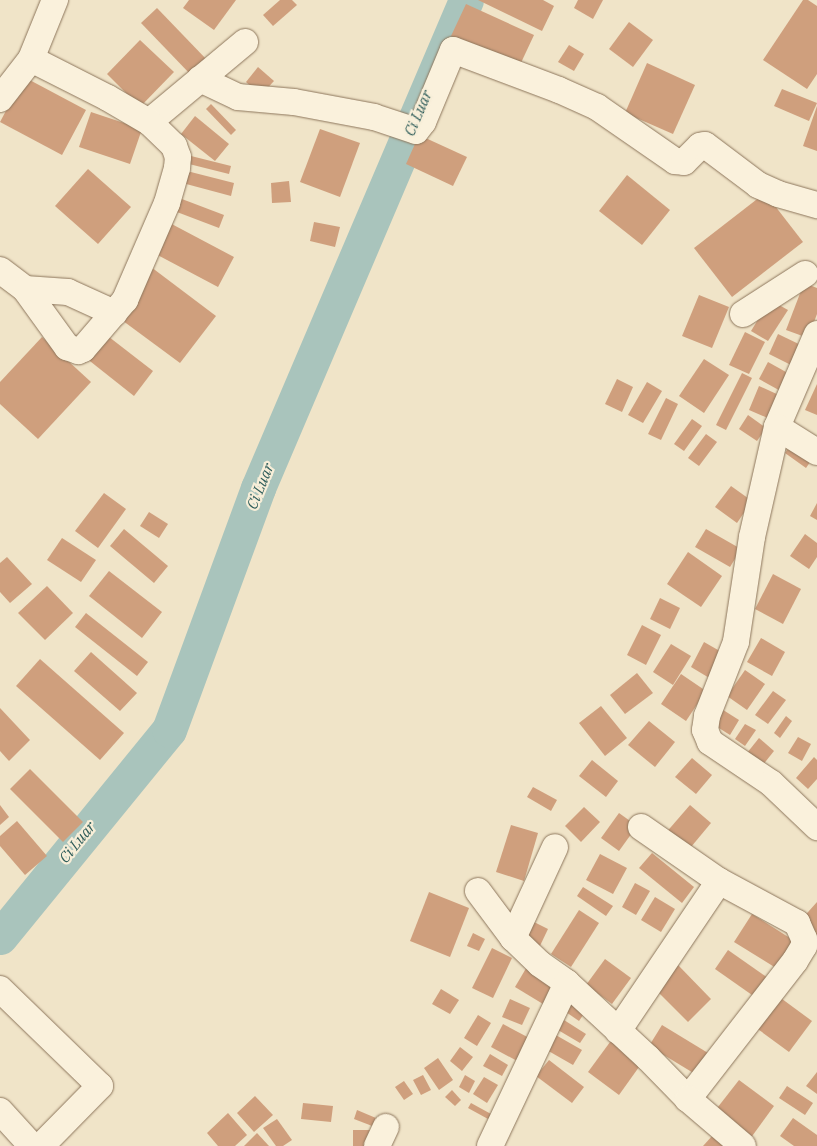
<!DOCTYPE html>
<style>
body{margin:0}
#map{position:relative;width:817px;height:1146px;overflow:hidden;background:#f0e4c8;font-family:"IBM Plex Serif",serif}
div>[style]{position:absolute}
.river>*{height:35px;margin:-17.5px;padding:0 17.5px;transform-origin:17.5px;border-radius:17.5px;background:#a9c4bc}
.building>*{inset:0;background:#cf9f7d}
.roads{filter:drop-shadow(0 0 1px #8d765c) drop-shadow(0 0 1px #8d765c)}
.minor>*{height:26px;margin:-13px;padding:0 13px;transform-origin:13px;border-radius:13px;background:#faf1dc}
span{translate:-50% -50%;white-space:nowrap;text-align:center;line-height:1.15;-webkit-text-stroke:4.5px #f7eed8;paint-order:stroke}
.water-label{font-size:15px;color:#2f5d5a;font-style:italic}
</style>
<div id="map">
<div class="river">
<div style="left:0;top:937px;width:267px;rotate:-50.8deg"></div>
<div style="left:169px;top:730px;width:258px;rotate:-69.8deg"></div>
<div style="left:258px;top:488px;width:530px;rotate:-66.91deg"></div>
</div>
<div class="building">
<div style="clip-path:polygon(189px 0,236px 0,214px 30px,183px 8px)"></div>
<div style="clip-path:polygon(280px 0,292px 0,297px 5px,273px 26px,263px 15px)"></div>
<div style="clip-path:polygon(478px 0,543px 0,554px 6px,542px 31px)"></div>
<div style="clip-path:polygon(578px 0,603px 0,593px 19px,574px 8px)"></div>
<div style="clip-path:polygon(803px 0,808px 0,817px 6px,817px 74px,807px 89px,763px 60px)"></div>
<div style="clip-path:polygon(466px 4px,534px 35px,519px 67px,451px 36px)"></div>
<div style="clip-path:polygon(157px 8px,208px 61px,192px 76px,141px 23px)"></div>
<div style="clip-path:polygon(629px 22px,653px 40px,633px 67px,609px 49px)"></div>
<div style="clip-path:polygon(140px 40px,174px 72px,140px 107px,107px 74px)"></div>
<div style="clip-path:polygon(569px 45px,584px 54px,574px 71px,558px 62px)"></div>
<div style="clip-path:polygon(647px 63px,695px 85px,673px 134px,625px 113px)"></div>
<div style="clip-path:polygon(258px 67px,274px 81px,261px 95px,246px 82px)"></div>
<div style="clip-path:polygon(24px 77px,86px 110px,62px 155px,0 122px)"></div>
<div style="clip-path:polygon(782px 89px,817px 103px,809px 121px,774px 106px)"></div>
<div style="clip-path:polygon(211px 104px,236px 130px,231px 135px,206px 109px)"></div>
<div style="clip-path:polygon(817px 106px,817px 151px,803px 146px)"></div>
<div style="clip-path:polygon(91px 112px,142px 129px,130px 164px,79px 147px)"></div>
<div style="clip-path:polygon(195px 116px,229px 144px,215px 161px,181px 134px)"></div>
<div style="clip-path:polygon(320px 129px,360px 143px,340px 197px,300px 182px)"></div>
<div style="clip-path:polygon(419px 135px,467px 157px,453px 186px,406px 164px)"></div>
<div style="clip-path:polygon(187px 155px,231px 166px,229px 174px,185px 163px)"></div>
<div style="clip-path:polygon(88px 169px,131px 207px,98px 244px,55px 206px)"></div>
<div style="clip-path:polygon(179px 169px,234px 183px,231px 196px,175px 181px)"></div>
<div style="clip-path:polygon(627px 175px,670px 210px,642px 245px,599px 211px)"></div>
<div style="clip-path:polygon(289px 181px,291px 202px,272px 203px,271px 183px)"></div>
<div style="clip-path:polygon(765px 193px,803px 242px,732px 297px,694px 248px)"></div>
<div style="clip-path:polygon(174px 196px,224px 215px,219px 228px,169px 209px)"></div>
<div style="clip-path:polygon(166px 221px,234px 257px,218px 287px,150px 251px)"></div>
<div style="clip-path:polygon(314px 222px,340px 227px,335px 247px,310px 241px)"></div>
<div style="clip-path:polygon(151px 267px,216px 316px,180px 363px,115px 315px)"></div>
<div style="clip-path:polygon(804px 283px,817px 288px,817px 314px,808px 338px,786px 330px)"></div>
<div style="clip-path:polygon(699px 295px,729px 307px,712px 348px,682px 336px)"></div>
<div style="clip-path:polygon(770px 300px,788px 310px,768px 341px,751px 331px)"></div>
<div style="clip-path:polygon(100px 330px,153px 371px,134px 396px,81px 354px)"></div>
<div style="clip-path:polygon(745px 332px,765px 342px,749px 374px,729px 365px)"></div>
<div style="clip-path:polygon(778px 334px,807px 348px,797px 368px,769px 354px)"></div>
<div style="clip-path:polygon(42px 337px,91px 382px,38px 439px,0 404px,0 382px)"></div>
<div style="clip-path:polygon(704px 359px,729px 375px,704px 413px,679px 396px)"></div>
<div style="clip-path:polygon(768px 362px,795px 377px,786px 394px,759px 379px)"></div>
<div style="clip-path:polygon(742px 373px,752px 378px,726px 430px,716px 425px)"></div>
<div style="clip-path:polygon(617px 379px,633px 387px,622px 412px,605px 404px)"></div>
<div style="clip-path:polygon(647px 382px,662px 391px,643px 423px,628px 415px)"></div>
<div style="clip-path:polygon(817px 384px,817px 415px,805px 410px)"></div>
<div style="clip-path:polygon(759px 386px,781px 396px,770px 419px,749px 410px)"></div>
<div style="clip-path:polygon(666px 398px,678px 404px,661px 440px,648px 434px)"></div>
<div style="clip-path:polygon(748px 415px,766px 428px,757px 441px,739px 429px)"></div>
<div style="clip-path:polygon(692px 419px,702px 426px,684px 451px,674px 444px)"></div>
<div style="clip-path:polygon(706px 434px,717px 442px,699px 466px,688px 458px)"></div>
<div style="clip-path:polygon(794px 440px,815px 455px,806px 468px,785px 453px)"></div>
<div style="clip-path:polygon(731px 486px,752px 501px,737px 523px,715px 507px)"></div>
<div style="clip-path:polygon(104px 493px,126px 509px,98px 548px,75px 531px)"></div>
<div style="clip-path:polygon(817px 503px,817px 520px,810px 516px)"></div>
<div style="clip-path:polygon(149px 512px,168px 524px,159px 538px,140px 526px)"></div>
<div style="clip-path:polygon(124px 529px,168px 566px,154px 583px,110px 546px)"></div>
<div style="clip-path:polygon(706px 529px,741px 549px,730px 567px,695px 547px)"></div>
<div style="clip-path:polygon(805px 534px,817px 543px,817px 557px,809px 569px,790px 556px)"></div>
<div style="clip-path:polygon(62px 538px,96px 560px,81px 582px,47px 560px)"></div>
<div style="clip-path:polygon(688px 552px,722px 576px,701px 607px,667px 584px)"></div>
<div style="clip-path:polygon(7px 557px,32px 584px,10px 603px,0 592px,0 563px)"></div>
<div style="clip-path:polygon(109px 571px,162px 612px,142px 638px,89px 596px)"></div>
<div style="clip-path:polygon(773px 574px,801px 589px,783px 624px,755px 609px)"></div>
<div style="clip-path:polygon(47px 586px,73px 613px,45px 640px,18px 613px)"></div>
<div style="clip-path:polygon(660px 598px,680px 608px,670px 629px,650px 619px)"></div>
<div style="clip-path:polygon(86px 613px,148px 662px,137px 676px,75px 627px)"></div>
<div style="clip-path:polygon(642px 625px,661px 635px,646px 665px,627px 655px)"></div>
<div style="clip-path:polygon(761px 638px,785px 652px,772px 676px,747px 662px)"></div>
<div style="clip-path:polygon(704px 642px,725px 654px,711px 679px,691px 667px)"></div>
<div style="clip-path:polygon(671px 644px,691px 656px,673px 685px,653px 672px)"></div>
<div style="clip-path:polygon(91px 652px,137px 693px,120px 711px,74px 671px)"></div>
<div style="clip-path:polygon(40px 659px,124px 733px,100px 760px,16px 686px)"></div>
<div style="clip-path:polygon(745px 670px,765px 684px,747px 710px,727px 696px)"></div>
<div style="clip-path:polygon(637px 673px,653px 693px,625px 714px,610px 695px)"></div>
<div style="clip-path:polygon(681px 674px,706px 691px,686px 721px,661px 704px)"></div>
<div style="clip-path:polygon(773px 691px,786px 700px,768px 724px,755px 715px)"></div>
<div style="clip-path:polygon(601px 706px,627px 738px,605px 756px,579px 723px)"></div>
<div style="clip-path:polygon(0 708px,30px 740px,9px 761px,0 751px)"></div>
<div style="clip-path:polygon(720px 708px,739px 720px,730px 735px,711px 723px)"></div>
<div style="clip-path:polygon(786px 716px,792px 721px,780px 738px,774px 733px)"></div>
<div style="clip-path:polygon(649px 721px,675px 742px,655px 767px,628px 745px)"></div>
<div style="clip-path:polygon(745px 724px,756px 730px,745px 746px,735px 739px)"></div>
<div style="clip-path:polygon(798px 737px,811px 744px,802px 761px,788px 753px)"></div>
<div style="clip-path:polygon(759px 738px,774px 751px,762px 766px,747px 753px)"></div>
<div style="clip-path:polygon(814px 757px,817px 760px,817px 779px,808px 789px,796px 778px)"></div>
<div style="clip-path:polygon(692px 758px,712px 775px,696px 794px,675px 777px)"></div>
<div style="clip-path:polygon(592px 760px,618px 781px,606px 797px,579px 776px)"></div>
<div style="clip-path:polygon(30px 769px,83px 822px,63px 842px,10px 789px)"></div>
<div style="clip-path:polygon(533px 787px,557px 800px,551px 811px,527px 797px)"></div>
<div style="clip-path:polygon(0 805px,9px 817px,0 825px)"></div>
<div style="clip-path:polygon(690px 805px,711px 823px,686px 853px,664px 835px)"></div>
<div style="clip-path:polygon(584px 807px,600px 822px,581px 842px,565px 826px)"></div>
<div style="clip-path:polygon(619px 813px,637px 826px,619px 851px,601px 838px)"></div>
<div style="clip-path:polygon(17px 821px,47px 856px,25px 875px,0 846px,0 836px)"></div>
<div style="clip-path:polygon(511px 825px,538px 833px,524px 881px,496px 872px)"></div>
<div style="clip-path:polygon(652px 853px,694px 887px,682px 903px,639px 868px)"></div>
<div style="clip-path:polygon(600px 854px,627px 868px,613px 894px,586px 880px)"></div>
<div style="clip-path:polygon(635px 883px,650px 891px,636px 915px,622px 907px)"></div>
<div style="clip-path:polygon(583px 887px,613px 906px,606px 916px,577px 896px)"></div>
<div style="clip-path:polygon(429px 892px,469px 908px,450px 957px,410px 941px)"></div>
<div style="clip-path:polygon(655px 897px,675px 909px,661px 932px,641px 920px)"></div>
<div style="clip-path:polygon(817px 902px,817px 937px,800px 921px)"></div>
<div style="clip-path:polygon(579px 910px,599px 923px,571px 967px,551px 954px)"></div>
<div style="clip-path:polygon(752px 914px,793px 940px,776px 968px,734px 942px)"></div>
<div style="clip-path:polygon(532px 921px,548px 929px,538px 950px,522px 942px)"></div>
<div style="clip-path:polygon(473px 933px,485px 939px,479px 951px,467px 946px)"></div>
<div style="clip-path:polygon(492px 948px,512px 958px,493px 998px,472px 988px)"></div>
<div style="clip-path:polygon(728px 950px,775px 983px,762px 1002px,715px 969px)"></div>
<div style="clip-path:polygon(605px 959px,631px 978px,612px 1004px,586px 985px)"></div>
<div style="clip-path:polygon(528px 965px,557px 982px,543px 1004px,515px 987px)"></div>
<div style="clip-path:polygon(678px 965px,711px 999px,688px 1022px,655px 989px)"></div>
<div style="clip-path:polygon(441px 989px,459px 1000px,450px 1014px,432px 1004px)"></div>
<div style="clip-path:polygon(778px 996px,812px 1021px,789px 1052px,755px 1027px)"></div>
<div style="clip-path:polygon(572px 997px,588px 1008px,579px 1021px,563px 1010px)"></div>
<div style="clip-path:polygon(510px 999px,530px 1008px,522px 1025px,502px 1017px)"></div>
<div style="clip-path:polygon(478px 1015px,491px 1023px,477px 1046px,464px 1038px)"></div>
<div style="clip-path:polygon(564px 1020px,586px 1034px,580px 1043px,558px 1030px)"></div>
<div style="clip-path:polygon(503px 1024px,533px 1040px,521px 1063px,491px 1047px)"></div>
<div style="clip-path:polygon(662px 1025px,713px 1056px,700px 1077px,649px 1046px)"></div>
<div style="clip-path:polygon(554px 1034px,582px 1050px,573px 1065px,545px 1049px)"></div>
<div style="clip-path:polygon(613px 1038px,644px 1060px,619px 1095px,588px 1072px)"></div>
<div style="clip-path:polygon(460px 1047px,473px 1057px,462px 1071px,450px 1061px)"></div>
<div style="clip-path:polygon(490px 1054px,508px 1065px,502px 1076px,483px 1066px)"></div>
<div style="clip-path:polygon(438px 1058px,453px 1080px,439px 1090px,424px 1068px)"></div>
<div style="clip-path:polygon(549px 1060px,584px 1087px,572px 1103px,536px 1076px)"></div>
<div style="clip-path:polygon(817px 1072px,817px 1094px,806px 1086px)"></div>
<div style="clip-path:polygon(423px 1075px,431px 1090px,421px 1095px,413px 1080px)"></div>
<div style="clip-path:polygon(465px 1075px,475px 1081px,469px 1093px,459px 1087px)"></div>
<div style="clip-path:polygon(484px 1077px,498px 1085px,487px 1103px,473px 1094px)"></div>
<div style="clip-path:polygon(739px 1080px,774px 1106px,750px 1139px,714px 1112px)"></div>
<div style="clip-path:polygon(404px 1081px,413px 1094px,404px 1100px,395px 1087px)"></div>
<div style="clip-path:polygon(787px 1086px,813px 1103px,805px 1115px,779px 1098px)"></div>
<div style="clip-path:polygon(452px 1090px,461px 1100px,455px 1106px,445px 1097px)"></div>
<div style="clip-path:polygon(255px 1096px,273px 1115px,254px 1132px,237px 1113px)"></div>
<div style="clip-path:polygon(303px 1103px,333px 1106px,331px 1122px,301px 1119px)"></div>
<div style="clip-path:polygon(471px 1103px,491px 1114px,488px 1119px,468px 1108px)"></div>
<div style="clip-path:polygon(357px 1110px,383px 1121px,380px 1129px,354px 1119px)"></div>
<div style="clip-path:polygon(228px 1113px,247px 1135px,235px 1146px,218px 1146px,207px 1133px)"></div>
<div style="clip-path:polygon(793px 1118px,817px 1135px,817px 1146px,794px 1146px,780px 1136px)"></div>
<div style="clip-path:polygon(277px 1119px,292px 1140px,283px 1146px,276px 1146px,263px 1128px)"></div>
<div style="clip-path:polygon(353px 1130px,372px 1130px,371px 1146px,353px 1146px)"></div>
<div style="clip-path:polygon(257px 1133px,269px 1146px,244px 1146px)"></div>
<div style="clip-path:polygon(713px 1135px,727px 1146px,703px 1146px)"></div>
</div>
<div class="roads">
<div class="minor">
<div style="left:200px;top:79px;width:42px;rotate:25.3deg"></div>
<div style="left:238px;top:97px;width:56px;rotate:5.1deg"></div>
<div style="left:294px;top:102px;width:81px;rotate:10.6deg"></div>
<div style="left:374px;top:117px;width:44px;rotate:18.4deg"></div>
<div style="left:416px;top:131px;width:11px;rotate:-52deg"></div>
<div style="left:423px;top:122px;width:78px;rotate:-67.4deg"></div>
<div style="left:453px;top:50px;width:113px;rotate:20.7deg"></div>
<div style="left:559px;top:90px;width:42px;rotate:24.1deg"></div>
<div style="left:597px;top:107px;width:95px;rotate:34.7deg"></div>
<div style="left:675px;top:161px;width:9px;rotate:6deg"></div>
<div style="left:684px;top:162px;width:23px;rotate:-45deg"></div>
<div style="left:700px;top:146px;width:5px;rotate:-11deg"></div>
<div style="left:705px;top:145px;width:66px;rotate:37deg"></div>
<div style="left:758px;top:185px;width:22px;rotate:24deg"></div>
<div style="left:778px;top:194px;width:41px;rotate:15.8deg"></div>
<div style="left:0;top:99px;width:51px;rotate:-52.2deg"></div>
<div style="left:31px;top:59px;width:64px;rotate:-67.9deg"></div>
<div style="left:149px;top:122px;width:125px;rotate:-39.8deg"></div>
<div style="left:0;top:270px;width:31px;rotate:37deg"></div>
<div style="left:25px;top:289px;width:72px;rotate:54.1deg"></div>
<div style="left:67px;top:347px;width:12px;rotate:20deg"></div>
<div style="left:78px;top:351px;width:5px;rotate:-22deg"></div>
<div style="left:83px;top:349px;width:65px;rotate:-49.4deg"></div>
<div style="left:125px;top:300px;width:106px;rotate:-66.6deg"></div>
<div style="left:167px;top:203px;width:36px;rotate:-74deg"></div>
<div style="left:177px;top:168px;width:11px;rotate:-85deg"></div>
<div style="left:178px;top:157px;width:12px;rotate:-110deg"></div>
<div style="left:174px;top:146px;width:35px;rotate:-136deg"></div>
<div style="left:149px;top:122px;width:48px;rotate:-149.7deg"></div>
<div style="left:108px;top:98px;width:86px;rotate:-153.1deg"></div>
<div style="left:25px;top:289px;width:43px;rotate:4deg"></div>
<div style="left:68px;top:292px;width:51px;rotate:24.5deg"></div>
<div style="left:743px;top:314px;width:74px;rotate:-32.8deg"></div>
<div style="left:817px;top:334px;width:101px;rotate:113.3deg"></div>
<div style="left:777px;top:427px;width:113px;rotate:102.8deg"></div>
<div style="left:752px;top:537px;width:106px;rotate:98.7deg"></div>
<div style="left:736px;top:642px;width:79px;rotate:111.4deg"></div>
<div style="left:707px;top:716px;width:14px;rotate:98deg"></div>
<div style="left:705px;top:730px;width:13px;rotate:67deg"></div>
<div style="left:710px;top:742px;width:73px;rotate:33.9deg"></div>
<div style="left:771px;top:783px;width:64px;rotate:43.7deg"></div>
<div style="left:777px;top:427px;width:47px;rotate:32deg"></div>
<div style="left:641px;top:827px;width:95px;rotate:34.7deg"></div>
<div style="left:719px;top:881px;width:89px;rotate:28.3deg"></div>
<div style="left:797px;top:923px;width:17px;rotate:66deg"></div>
<div style="left:804px;top:939px;width:7px;rotate:90deg"></div>
<div style="left:804px;top:946px;width:17px;rotate:121deg"></div>
<div style="left:795px;top:961px;width:175px;rotate:127.8deg"></div>
<div style="left:478px;top:891px;width:59px;rotate:53.3deg"></div>
<div style="left:513px;top:938px;width:37px;rotate:44deg"></div>
<div style="left:540px;top:964px;width:33px;rotate:35deg"></div>
<div style="left:567px;top:983px;width:180px;rotate:115.3deg"></div>
<div style="left:513px;top:938px;width:100px;rotate:-65.2deg"></div>
<div style="left:567px;top:983px;width:110px;rotate:42.8deg"></div>
<div style="left:648px;top:1058px;width:57px;rotate:45.7deg"></div>
<div style="left:688px;top:1099px;width:72px;rotate:40.5deg"></div>
<div style="left:0;top:989px;width:139px;rotate:44.1deg"></div>
<div style="left:100px;top:1086px;width:84px;rotate:134.5deg"></div>
<div style="left:618px;top:1031px;width:181px;rotate:-56deg"></div>
<div style="left:0;top:1111px;width:47px;rotate:47.6deg"></div>
<div style="left:377px;top:1146px;width:21px;rotate:-65deg"></div>
</div>
</div>
<div class="water-label">
<span style="left:418px;top:113px;rotate:-67deg">Ci Luar</span>
<span style="left:260px;top:486px;rotate:-68deg">Ci Luar</span>
<span style="left:77px;top:842px;rotate:-51deg">Ci Luar</span>
</div>
</div>
